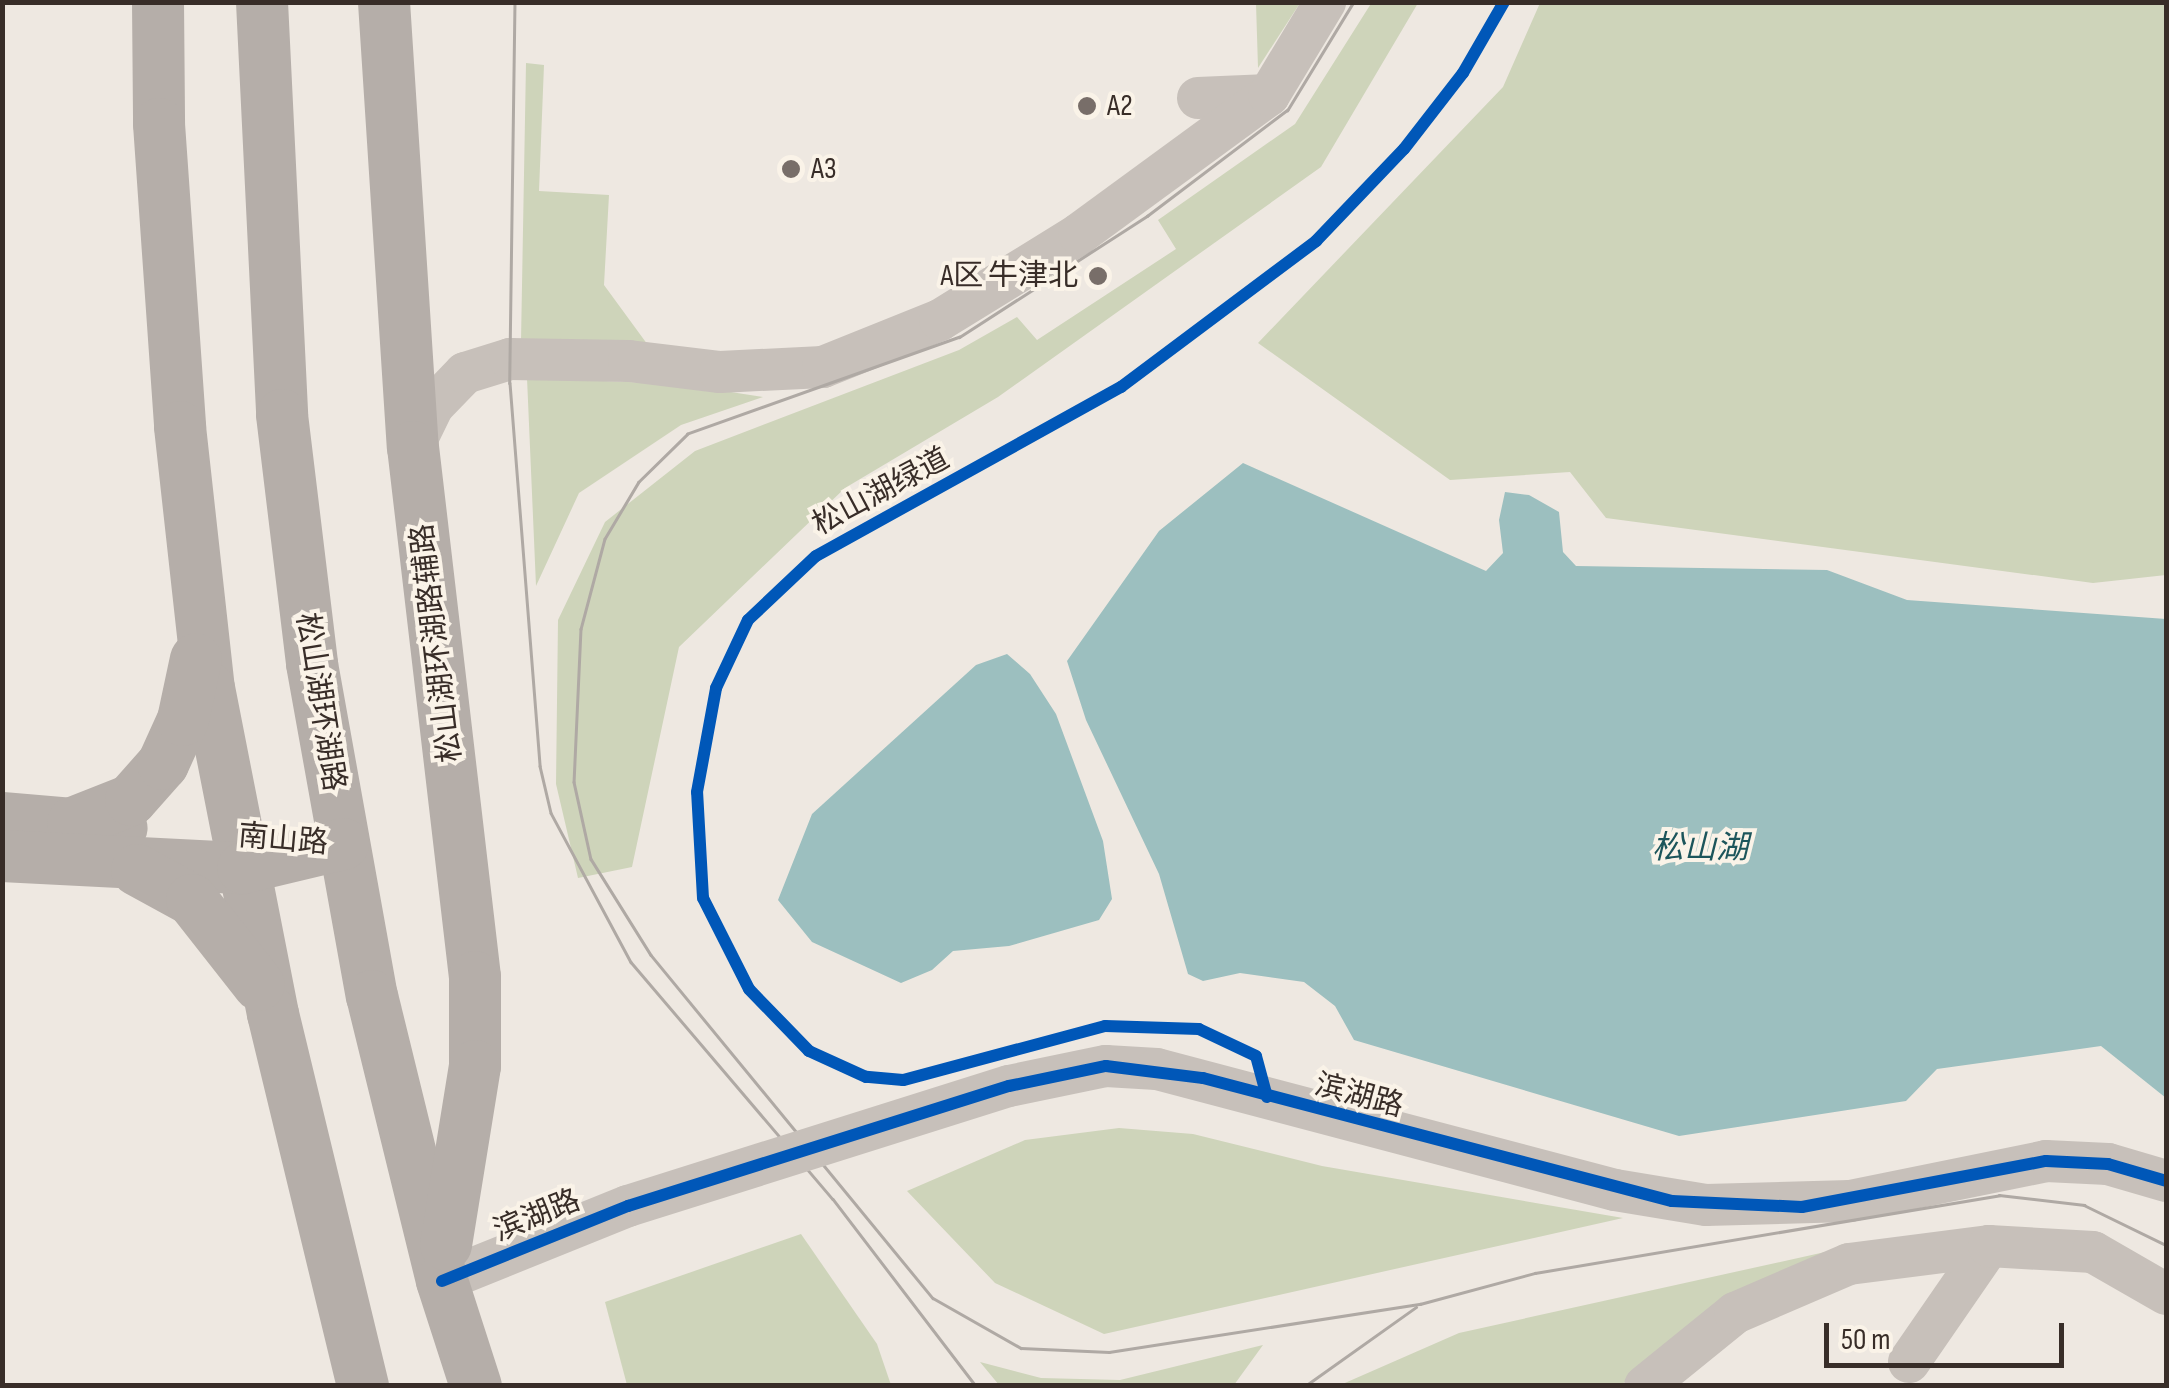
<!DOCTYPE html>
<meta charset="utf-8">
<style>
body{margin:0}
#map{position:relative;width:2169px;height:1388px;overflow:hidden;background:#eee8e1;font-family:"Sofia Sans Condensed","Noto Sans SC",sans-serif}
div>[style]{position:absolute}
.green>*{inset:0;background:#ced4ba}
.water>*{inset:0;background:#9cbfbf}
.minor>*{height:42px;margin:-21px;padding:0 21px;transform-origin:21px;border-radius:21px;background:#c7c0ba}
.major>*{height:52px;margin:-26px;padding:0 26px;transform-origin:26px;border-radius:26px;background:#b5aea9}
.tram>*{height:2.5px;margin:-1.25px;padding:0 1.25px;transform-origin:1.25px;border-radius:1.25px;background:#afa9a4}
.minor-bridge>*{height:42px;margin:-21px;padding:0 21px;transform-origin:21px;border-radius:21px;background:#c7c0ba}
.cycleway>*{height:12px;margin:-6px;padding:0 6px;transform-origin:6px;border-radius:6px;background:#0057b8}
.dots>*{width:28px;height:28px;translate:-50% -50%;box-sizing:border-box;border:5px solid #faf3e8;border-radius:50%}
span{translate:-50% -50%;white-space:nowrap;text-align:center;line-height:1.15;-webkit-text-stroke:8px #faf3e8;paint-order:stroke}
.poi-label{font-size:30px;color:#382d28}
.left{translate:0 -50%;text-align:left}
.right{translate:-100% -50%;text-align:right}
.street-label{font-size:30px;color:#382d28}
.water-label{font-size:32px;color:#1c555b;font-style:italic}
.frame{position:absolute;inset:0;border:5px solid #382d28;pointer-events:none}
.scale{position:absolute;left:1824px;top:1323px;width:240px;height:45px;box-sizing:border-box;border:5px solid #382d28;border-top:0;padding-left:12px;font-size:30px;line-height:35px;white-space:nowrap;color:#382d28;-webkit-text-stroke:8px #faf3e8;paint-order:stroke}
</style>
<div id="map">
<div class="green">
<div style="clip-path:polygon(1372px 2px,1418px 3px,1321px 167px,998px 397px,845px 488px,679px 647px,632px 867px,578px 878px,556px 784px,558px 620px,605px 522px,695px 451px,959px 350px,1017px 317px,1037px 340px,1176px 249px,1158px 220px,1295px 124px)"></div>
<div style="clip-path:polygon(1256px 3px,1300px 3px,1258px 68px)"></div>
<div style="clip-path:polygon(1540px 3px,2166px 3px,2166px 575px,2093px 583px,1606px 518px,1570px 472px,1450px 480px,1258px 343px,1503px 87px)"></div>
<div style="clip-path:polygon(526px 63px,544px 65px,539px 191px,609px 195px,604px 285px,653px 352px,521px 341px)"></div>
<div style="clip-path:polygon(527px 378px,679px 384px,763px 397px,681px 425px,579px 493px,536px 586px)"></div>
<div style="clip-path:polygon(1119px 1128px,1193px 1134px,1322px 1166px,1623px 1218px,1104px 1334px,995px 1283px,907px 1191px,1025px 1140px)"></div>
<div style="clip-path:polygon(801px 1234px,877px 1344px,891px 1385px,627px 1385px,605px 1302px)"></div>
<div style="clip-path:polygon(1843px 1248px,1730px 1301px,1621px 1385px,1338px 1386px,1459px 1333px)"></div>
<div style="clip-path:polygon(1263px 1345px,1234px 1385px,999px 1385px,980px 1362px,1041px 1378px,1120px 1380px)"></div>
</div>
<div class="water">
<div style="clip-path:polygon(1243px 463px,1486px 571px,1503px 553px,1499px 520px,1505px 492px,1529px 495px,1559px 512px,1563px 552px,1576px 566px,1827px 570px,1907px 600px,2166px 619px,2166px 1098px,2101px 1046px,1937px 1069px,1906px 1101px,1679px 1136px,1354px 1040px,1335px 1006px,1304px 982px,1240px 973px,1203px 981px,1188px 974px,1159px 874px,1086px 720px,1067px 661px,1159px 531px)"></div>
<div style="clip-path:polygon(1007px 654px,1030px 674px,1056px 714px,1103px 841px,1112px 899px,1099px 920px,1009px 946px,953px 951px,932px 970px,901px 983px,812px 942px,778px 900px,812px 814px,976px 665px)"></div>
</div>
<div class="minor">
<div style="left:1198px;top:98px;width:71px;rotate:-2.4deg"></div>
<div style="left:413px;top:447px;width:46px;rotate:-64deg"></div>
<div style="left:433px;top:406px;width:46px;rotate:-45.9deg"></div>
<div style="left:465px;top:373px;width:47px;rotate:-17.3deg"></div>
<div style="left:510px;top:359px;width:119px;rotate:1deg"></div>
<div style="left:629px;top:361px;width:92px;rotate:6.9deg"></div>
<div style="left:720px;top:372px;width:103px;rotate:-2.8deg"></div>
<div style="left:823px;top:367px;width:126px;rotate:-21.9deg"></div>
<div style="left:940px;top:320px;width:163px;rotate:-31.7deg"></div>
<div style="left:1079px;top:234px;width:235px;rotate:-36.2deg"></div>
<div style="left:1269px;top:95px;width:109px;rotate:-58.9deg"></div>
<div style="left:1009px;top:1086px;width:99px;rotate:-11.7deg"></div>
<div style="left:1106px;top:1066px;width:51px;rotate:3.4deg"></div>
<div style="left:1157px;top:1069px;width:474px;rotate:14.8deg"></div>
<div style="left:1615px;top:1190px;width:92px;rotate:9.4deg"></div>
<div style="left:1706px;top:1205px;width:144px;rotate:-1.6deg"></div>
<div style="left:1850px;top:1201px;width:200px;rotate:-11.5deg"></div>
<div style="left:2046px;top:1161px;width:62px;rotate:2.8deg"></div>
<div style="left:2108px;top:1164px;width:60px;rotate:16.3deg"></div>
<div style="left:442px;top:1281px;width:201px;rotate:-22deg"></div>
<div style="left:1909px;top:1362px;width:141px;rotate:-55.4deg"></div>
<div style="left:1645px;top:1386px;width:116px;rotate:-39deg"></div>
<div style="left:1735px;top:1313px;width:124px;rotate:-23.3deg"></div>
<div style="left:1849px;top:1264px;width:141px;rotate:-7.3deg"></div>
<div style="left:1989px;top:1246px;width:104px;rotate:3.3deg"></div>
<div style="left:2093px;top:1252px;width:84px;rotate:29.9deg"></div>
</div>
<div class="major">
<div style="left:158px;top:2px;width:122px;rotate:89.5deg"></div>
<div style="left:159px;top:124px;width:304px;rotate:86deg"></div>
<div style="left:180px;top:427px;width:263px;rotate:83.7deg"></div>
<div style="left:209px;top:688px;width:332px;rotate:78.9deg"></div>
<div style="left:273px;top:1014px;width:383px;rotate:76.4deg"></div>
<div style="left:262px;top:2px;width:413px;rotate:87.2deg"></div>
<div style="left:282px;top:415px;width:251px;rotate:83.1deg"></div>
<div style="left:312px;top:664px;width:337px;rotate:79.8deg"></div>
<div style="left:372px;top:996px;width:293px;rotate:76.2deg"></div>
<div style="left:442px;top:1281px;width:110px;rotate:72.1deg"></div>
<div style="left:384px;top:2px;width:446px;rotate:86.3deg"></div>
<div style="left:413px;top:447px;width:534px;rotate:83.33deg"></div>
<div style="left:475px;top:977px;width:89px;rotate:90deg"></div>
<div style="left:475px;top:1066px;width:181px;rotate:99.2deg"></div>
<div style="left:2px;top:818px;width:120px;rotate:4.8deg"></div>
<div style="left:73px;top:823px;width:62px;rotate:-21.6deg"></div>
<div style="left:131px;top:800px;width:48px;rotate:-48.4deg"></div>
<div style="left:163px;top:764px;width:48px;rotate:-65.6deg"></div>
<div style="left:183px;top:720px;width:62px;rotate:-78deg"></div>
<div style="left:2px;top:856px;width:241px;rotate:2.9deg"></div>
<div style="left:243px;top:868px;width:103px;rotate:-13.5deg"></div>
<div style="left:137px;top:870px;width:63px;rotate:28.6deg"></div>
<div style="left:192px;top:900px;width:108px;rotate:51.8deg"></div>
</div>
<div class="tram">
<div style="left:515px;top:2px;width:381px;rotate:90.8deg"></div>
<div style="left:510px;top:383px;width:384px;rotate:85.5deg"></div>
<div style="left:540px;top:766px;width:48px;rotate:76.8deg"></div>
<div style="left:551px;top:813px;width:169px;rotate:61.8deg"></div>
<div style="left:631px;top:962px;width:311px;rotate:49.6deg"></div>
<div style="left:833px;top:1199px;width:235px;rotate:52.6deg"></div>
<div style="left:1354px;top:2px;width:127px;rotate:121.4deg"></div>
<div style="left:1288px;top:110px;width:176px;rotate:142.9deg"></div>
<div style="left:1148px;top:216px;width:224px;rotate:147.2deg"></div>
<div style="left:960px;top:337px;width:289px;rotate:160.4deg"></div>
<div style="left:688px;top:434px;width:69px;rotate:135.6deg"></div>
<div style="left:639px;top:482px;width:66px;rotate:120.8deg"></div>
<div style="left:605px;top:539px;width:93px;rotate:104.9deg"></div>
<div style="left:581px;top:629px;width:153px;rotate:92.6deg"></div>
<div style="left:574px;top:782px;width:79px;rotate:77.6deg"></div>
<div style="left:591px;top:859px;width:113px;rotate:58deg"></div>
<div style="left:651px;top:955px;width:444px;rotate:50.6deg"></div>
<div style="left:933px;top:1298px;width:101px;rotate:29.6deg"></div>
<div style="left:1021px;top:1348px;width:88px;rotate:2.6deg"></div>
<div style="left:1109px;top:1352px;width:315px;rotate:-8.8deg"></div>
<div style="left:1420px;top:1304px;width:119px;rotate:-15.1deg"></div>
<div style="left:1535px;top:1273px;width:471px;rotate:-9.5deg"></div>
<div style="left:1999px;top:1195px;width:86px;rotate:6.7deg"></div>
<div style="left:2084px;top:1205px;width:91px;rotate:26deg"></div>
<div style="left:1305px;top:1386px;width:136px;rotate:-35.4deg"></div>
</div>
<div class="minor-bridge">
<div style="left:628px;top:1206px;width:399px;rotate:-17.5deg"></div>
</div>
<div class="cycleway">
<div style="left:1267px;top:1097px;width:42px;rotate:-105deg"></div>
<div style="left:1256px;top:1056px;width:63px;rotate:-154.7deg"></div>
<div style="left:1199px;top:1029px;width:94px;rotate:-178.2deg"></div>
<div style="left:1105px;top:1026px;width:209px;rotate:165deg"></div>
<div style="left:903px;top:1080px;width:37px;rotate:-175deg"></div>
<div style="left:866px;top:1077px;width:63px;rotate:-155.5deg"></div>
<div style="left:809px;top:1051px;width:86px;rotate:-134.1deg"></div>
<div style="left:749px;top:989px;width:102px;rotate:-116.8deg"></div>
<div style="left:703px;top:898px;width:106px;rotate:-93.2deg"></div>
<div style="left:697px;top:792px;width:106px;rotate:-79.6deg"></div>
<div style="left:716px;top:688px;width:75px;rotate:-64.8deg"></div>
<div style="left:748px;top:620px;width:93px;rotate:-43.3deg"></div>
<div style="left:816px;top:556px;width:349px;rotate:-29deg"></div>
<div style="left:1121px;top:387px;width:244px;rotate:-36.8deg"></div>
<div style="left:1316px;top:241px;width:127px;rotate:-46.3deg"></div>
<div style="left:1404px;top:149px;width:96px;rotate:-52.2deg"></div>
<div style="left:1463px;top:73px;width:82px;rotate:-60deg"></div>
<div style="left:442px;top:1281px;width:201px;rotate:-22deg"></div>
<div style="left:628px;top:1206px;width:399px;rotate:-17.5deg"></div>
<div style="left:1009px;top:1086px;width:99px;rotate:-11.7deg"></div>
<div style="left:1106px;top:1066px;width:98px;rotate:7.1deg"></div>
<div style="left:1203px;top:1078px;width:485px;rotate:14.7deg"></div>
<div style="left:1672px;top:1201px;width:130px;rotate:2.6deg"></div>
<div style="left:1802px;top:1207px;width:248px;rotate:-10.7deg"></div>
<div style="left:2046px;top:1161px;width:62px;rotate:2.8deg"></div>
<div style="left:2108px;top:1164px;width:60px;rotate:16.3deg"></div>
</div>
<div class="dots">
<div style="left:1087px;top:106px;background:#786e69"></div>
<div style="left:791px;top:169px;background:#786e69"></div>
<div style="left:1098px;top:276px;background:#786e69"></div>
</div>
<div class="poi-label">
<span class="left" style="left:1107px;top:106px">A2</span>
<span class="left" style="left:811px;top:169px">A3</span>
<span class="right" style="left:1078px;top:276px">A区 牛津北</span>
</div>
<div class="street-label">
<span style="left:881px;top:492px;rotate:-28deg">松山湖绿道</span>
<span style="left:437px;top:643px;rotate:-97deg">松山湖环湖路辅路</span>
<span style="left:320px;top:702px;rotate:81deg">松山湖环湖路</span>
<span style="left:283px;top:840px;rotate:5deg">南山路</span>
<span style="left:1359px;top:1096px;rotate:15deg">滨湖路</span>
<span style="left:537px;top:1216px;rotate:-22deg">滨湖路</span>
</div>
<div class="water-label">
<span style="left:1700px;top:849px">松山湖</span>
</div>
<div class="frame"></div>
<div class="scale">50 m</div>
</div>
